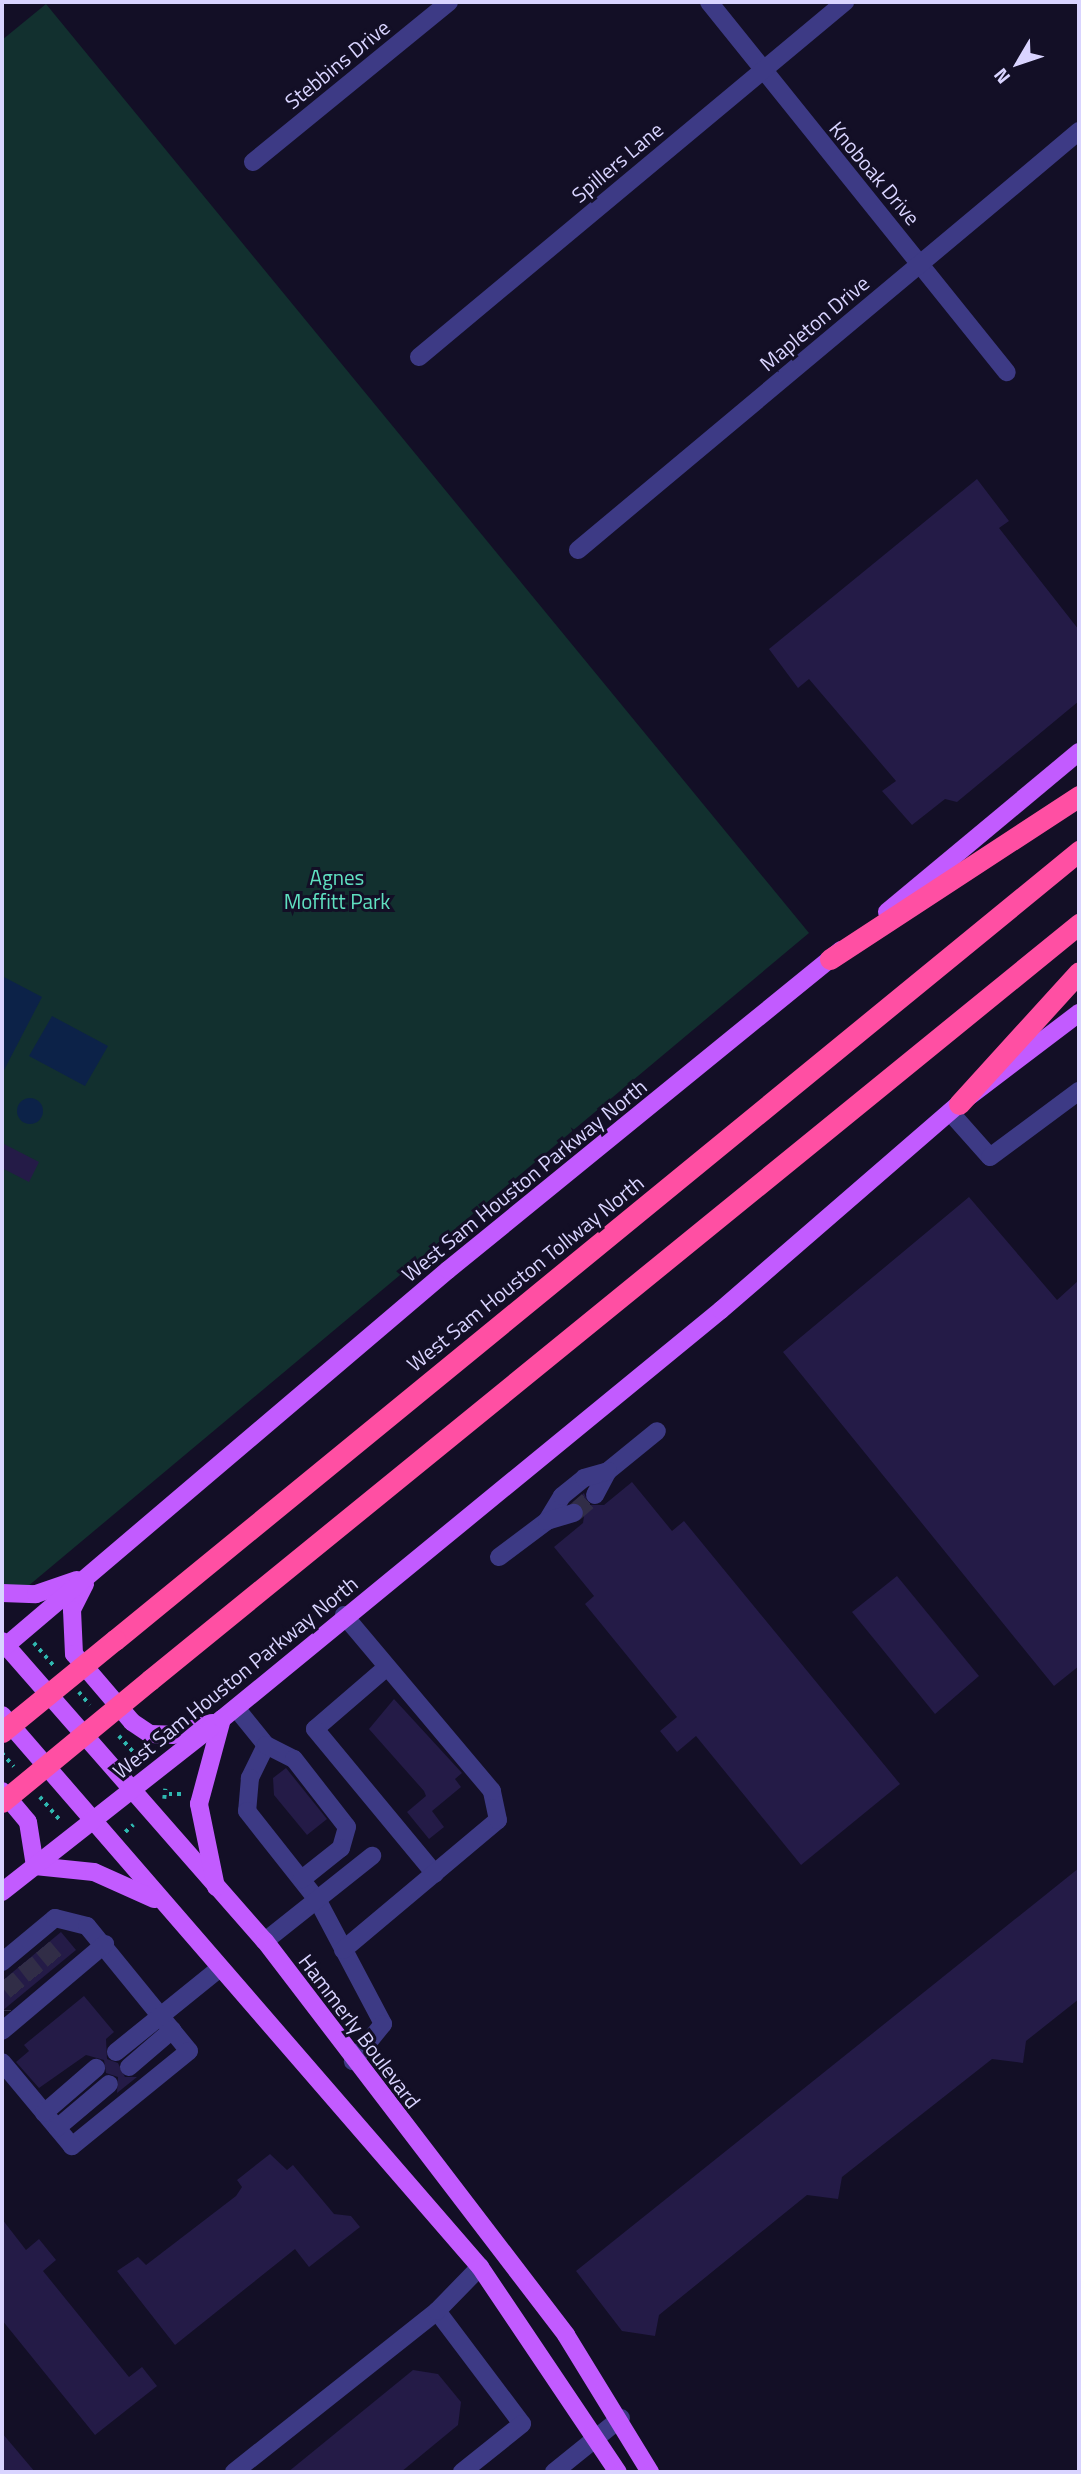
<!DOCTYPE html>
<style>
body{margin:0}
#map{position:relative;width:1081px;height:2474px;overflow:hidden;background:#130f26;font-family:"Titillium Web",sans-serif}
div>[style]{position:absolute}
.green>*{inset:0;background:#12302f}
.water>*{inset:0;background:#0c2248}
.round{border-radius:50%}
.building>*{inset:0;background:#241b47}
.minor-tunnel>*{height:18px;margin-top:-9px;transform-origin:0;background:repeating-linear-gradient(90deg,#312d47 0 18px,transparent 0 27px)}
.path>*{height:3.5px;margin-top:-1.75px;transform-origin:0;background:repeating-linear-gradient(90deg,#2fb8b0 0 3.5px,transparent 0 8.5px)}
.minor>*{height:18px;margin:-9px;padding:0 9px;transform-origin:9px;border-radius:9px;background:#3d3a85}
.major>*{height:18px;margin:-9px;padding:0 9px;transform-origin:9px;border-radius:9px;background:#c25bff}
.highway>*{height:21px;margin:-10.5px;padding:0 10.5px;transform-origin:10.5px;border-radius:10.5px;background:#ff4fa3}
.highway-bridge>*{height:21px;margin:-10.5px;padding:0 10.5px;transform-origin:10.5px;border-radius:10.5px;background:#ff4fa3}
span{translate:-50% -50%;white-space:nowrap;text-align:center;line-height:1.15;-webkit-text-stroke:6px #130f26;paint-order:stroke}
.street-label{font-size:21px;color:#d9d4ff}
.park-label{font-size:21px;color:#5fe0c0}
.frame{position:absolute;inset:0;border:4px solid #d9d4ff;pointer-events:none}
.north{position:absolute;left:983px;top:28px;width:70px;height:70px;-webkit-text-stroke:5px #130f26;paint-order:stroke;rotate:231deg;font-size:19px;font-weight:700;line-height:28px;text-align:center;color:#d9d4ff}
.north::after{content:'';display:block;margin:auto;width:24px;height:32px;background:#d9d4ff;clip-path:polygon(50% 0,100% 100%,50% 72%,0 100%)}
</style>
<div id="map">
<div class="green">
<div style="clip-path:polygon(46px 4px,809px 933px,27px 1587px,2px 1585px,2px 40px)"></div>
</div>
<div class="water">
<div style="clip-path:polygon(2px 976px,42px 997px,2px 1074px)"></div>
<div style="clip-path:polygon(52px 1016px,108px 1046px,85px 1086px,29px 1056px)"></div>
<div class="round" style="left:17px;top:1098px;width:26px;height:26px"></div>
</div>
<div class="building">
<div style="clip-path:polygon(977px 479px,1009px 521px,999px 528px,1079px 630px,1079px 701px,957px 802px,945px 799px,912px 825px,882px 791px,896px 781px,809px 679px,798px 688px,769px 649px)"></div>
<div style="clip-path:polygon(2px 1143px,39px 1162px,29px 1182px,2px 1168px)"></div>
<div style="clip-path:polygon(969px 1197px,1057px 1300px,1079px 1280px,1079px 1666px,1054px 1686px,783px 1352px)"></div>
<div style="clip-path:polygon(632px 1482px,672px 1531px,684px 1521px,900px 1784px,801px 1865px,696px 1736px,677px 1752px,660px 1731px,677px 1717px,585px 1604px,594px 1596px,554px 1547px,583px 1523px,585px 1509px,573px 1502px,584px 1493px,589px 1505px,604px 1505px)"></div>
<div style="clip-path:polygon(897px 1576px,979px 1676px,935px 1714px,852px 1612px)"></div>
<div style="clip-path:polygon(394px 1699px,462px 1773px,455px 1779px,461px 1787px,432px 1811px,444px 1827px,429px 1839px,407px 1812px,426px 1796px,424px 1791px,369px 1729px)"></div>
<div style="clip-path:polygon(286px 1768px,327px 1819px,307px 1835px,274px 1795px,273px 1778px)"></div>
<div style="clip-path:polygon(1079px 1868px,1079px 1999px,1026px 2041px,1023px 2063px,992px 2059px,842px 2177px,838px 2199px,807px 2195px,659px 2315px,655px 2336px,622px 2331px,576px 2271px)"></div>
<div style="clip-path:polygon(61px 1932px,76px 1950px,2px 2011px,2px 1981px)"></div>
<div style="clip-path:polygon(84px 1996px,114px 2032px,106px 2039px,107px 2059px,118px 2063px,125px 2077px,137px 2077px,117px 2093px,118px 2077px,106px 2073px,104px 2060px,86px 2055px,39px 2088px,16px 2062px,29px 2051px,24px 2045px)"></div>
<div style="clip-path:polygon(270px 2154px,287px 2170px,293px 2165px,334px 2214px,351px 2216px,360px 2227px,309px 2267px,295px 2249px,175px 2345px,117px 2271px,138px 2257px,146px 2265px,236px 2196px,242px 2187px,237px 2180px)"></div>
<div style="clip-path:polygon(2px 2219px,26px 2250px,39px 2239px,56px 2260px,43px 2271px,129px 2377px,142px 2367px,157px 2386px,95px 2435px,2px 2320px)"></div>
<div style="clip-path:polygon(413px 2370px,438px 2374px,461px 2402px,458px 2425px,401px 2472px,288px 2472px)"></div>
<div style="clip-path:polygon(2px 2433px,35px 2472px,2px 2472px)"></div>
</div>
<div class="minor-tunnel">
<div style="left:574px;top:1513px;width:28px;rotate:-41deg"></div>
<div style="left:43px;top:1947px;width:23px;rotate:50deg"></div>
<div style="left:25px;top:1962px;width:23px;rotate:52deg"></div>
<div style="left:6px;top:1978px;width:23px;rotate:50deg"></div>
<div style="left:2px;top:2010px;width:1px;rotate:90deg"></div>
</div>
<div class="path">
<div style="left:34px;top:1643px;width:30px;rotate:49deg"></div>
<div style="left:79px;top:1692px;width:17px;rotate:50deg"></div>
<div style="left:119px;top:1736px;width:31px;rotate:48deg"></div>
<div style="left:2px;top:1753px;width:18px;rotate:49deg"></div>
<div style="left:169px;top:1794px;width:16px"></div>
<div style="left:40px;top:1797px;width:33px;rotate:49deg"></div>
<div style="left:164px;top:1799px;width:10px;rotate:-84deg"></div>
<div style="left:125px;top:1832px;width:11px;rotate:-41deg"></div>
</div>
<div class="minor">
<div style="left:709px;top:2px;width:475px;rotate:51.2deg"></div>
<div style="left:253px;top:162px;width:253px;rotate:-39.2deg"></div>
<div style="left:419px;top:357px;width:555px;rotate:-39.81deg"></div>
<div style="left:578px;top:550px;width:653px;rotate:-39.91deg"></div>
<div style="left:950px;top:1112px;width:60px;rotate:48.4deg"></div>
<div style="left:990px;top:1157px;width:111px;rotate:-36.6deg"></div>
<div style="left:595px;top:1495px;width:27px;rotate:-62deg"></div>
<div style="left:608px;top:1471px;width:63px;rotate:-39.2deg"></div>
<div style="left:547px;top:1521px;width:29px;rotate:-59deg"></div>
<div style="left:562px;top:1496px;width:28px;rotate:-39deg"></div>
<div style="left:584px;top:1478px;width:25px;rotate:-16deg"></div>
<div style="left:499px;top:1557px;width:60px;rotate:-36.9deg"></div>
<div style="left:547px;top:1521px;width:28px;rotate:-17deg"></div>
<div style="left:387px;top:1667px;width:95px;rotate:139.3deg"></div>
<div style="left:315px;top:1729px;width:188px;rotate:50.4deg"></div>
<div style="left:236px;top:1708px;width:48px;rotate:51deg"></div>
<div style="left:266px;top:1745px;width:37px;rotate:116deg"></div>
<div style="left:250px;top:1778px;width:33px;rotate:95deg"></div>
<div style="left:247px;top:1811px;width:115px;rotate:51.7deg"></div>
<div style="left:318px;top:1901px;width:139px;rotate:62.1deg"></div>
<div style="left:383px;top:2024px;width:48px;rotate:129deg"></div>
<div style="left:266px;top:1745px;width:31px;rotate:27deg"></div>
<div style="left:294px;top:1759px;width:86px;rotate:52.1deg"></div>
<div style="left:347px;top:1827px;width:22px;rotate:106deg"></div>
<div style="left:341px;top:1848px;width:50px;rotate:141.5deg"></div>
<div style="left:265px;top:1941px;width:137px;rotate:-38.5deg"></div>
<div style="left:343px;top:1950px;width:202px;rotate:-40deg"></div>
<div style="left:498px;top:1820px;width:30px;rotate:-102deg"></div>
<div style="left:492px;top:1791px;width:230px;rotate:-130.1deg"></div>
<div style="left:2px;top:1962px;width:69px;rotate:-39.7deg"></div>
<div style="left:55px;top:1918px;width:33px;rotate:14deg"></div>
<div style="left:87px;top:1926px;width:161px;rotate:50.8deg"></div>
<div style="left:189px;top:2051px;width:151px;rotate:140.9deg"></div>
<div style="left:72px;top:2146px;width:109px;rotate:-129.8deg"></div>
<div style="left:2px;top:2031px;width:135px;rotate:-40.2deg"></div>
<div style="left:116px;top:2052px;width:132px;rotate:-38.9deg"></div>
<div style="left:129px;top:2067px;width:57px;rotate:-40.7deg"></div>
<div style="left:44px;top:2113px;width:69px;rotate:-40.9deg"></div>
<div style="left:57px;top:2128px;width:68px;rotate:-40.2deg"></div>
<div style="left:437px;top:2311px;width:141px;rotate:53deg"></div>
<div style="left:522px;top:2424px;width:77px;rotate:141.3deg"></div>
<div style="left:234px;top:2472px;width:259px;rotate:-38.4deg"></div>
<div style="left:437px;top:2311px;width:62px;rotate:-45.7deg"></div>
<div style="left:554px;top:2472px;width:86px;rotate:-38.9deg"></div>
</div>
<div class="major">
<div style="left:887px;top:912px;width:250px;rotate:-39.8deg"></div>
<div style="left:85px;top:1584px;width:29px;rotate:117deg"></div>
<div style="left:72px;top:1610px;width:44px;rotate:87.4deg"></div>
<div style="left:74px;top:1654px;width:89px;rotate:49.5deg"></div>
<div style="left:132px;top:1722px;width:22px;rotate:34deg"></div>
<div style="left:150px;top:1734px;width:23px;rotate:2deg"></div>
<div style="left:173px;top:1735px;width:41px;rotate:-17.1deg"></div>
<div style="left:2px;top:1593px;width:34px;rotate:2deg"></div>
<div style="left:36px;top:1594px;width:43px;rotate:-18.9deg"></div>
<div style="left:2px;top:1641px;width:399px;rotate:48.8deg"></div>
<div style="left:265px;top:1941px;width:496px;rotate:52.6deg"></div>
<div style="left:566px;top:2335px;width:161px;rotate:58.5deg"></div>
<div style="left:2px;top:1649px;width:585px;rotate:-40.36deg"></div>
<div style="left:448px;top:1270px;width:507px;rotate:-39.15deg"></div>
<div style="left:2px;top:1715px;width:730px;rotate:49.11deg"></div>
<div style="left:480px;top:2267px;width:247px;rotate:56.1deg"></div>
<div style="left:2px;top:1791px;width:40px;rotate:50deg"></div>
<div style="left:28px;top:1822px;width:45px;rotate:81deg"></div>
<div style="left:35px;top:1866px;width:59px;rotate:5.8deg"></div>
<div style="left:94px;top:1872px;width:66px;rotate:24.2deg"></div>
<div style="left:216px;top:1887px;width:85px;rotate:-101.6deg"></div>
<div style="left:199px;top:1804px;width:88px;rotate:-74.9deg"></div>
<div style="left:2px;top:1892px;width:280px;rotate:-38.2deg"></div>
<div style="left:222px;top:1719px;width:645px;rotate:-39.34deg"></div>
<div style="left:721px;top:1310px;width:315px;rotate:-40.9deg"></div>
<div style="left:959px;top:1104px;width:151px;rotate:-37.2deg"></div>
</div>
<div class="highway">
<div style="left:830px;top:959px;width:298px;rotate:-33.2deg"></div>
<div style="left:959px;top:1104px;width:178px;rotate:-47.7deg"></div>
<div style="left:115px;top:1640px;width:1246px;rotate:-39.3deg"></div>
<div style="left:150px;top:1680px;width:1198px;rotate:-39.14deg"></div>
</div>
<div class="highway-bridge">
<div style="left:2px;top:1732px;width:146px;rotate:-39.2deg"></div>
<div style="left:2px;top:1802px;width:192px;rotate:-39.5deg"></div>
</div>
<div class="street-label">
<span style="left:337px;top:64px;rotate:-39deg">Stebbins Drive</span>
<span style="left:617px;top:162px;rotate:-40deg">Spillers Lane</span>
<span style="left:875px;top:173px;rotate:50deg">Knoboak Drive</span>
<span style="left:814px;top:323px;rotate:-40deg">Mapleton Drive</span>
<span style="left:524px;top:1180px;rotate:-39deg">West Sam Houston Parkway North</span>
<span style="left:525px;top:1273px;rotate:-39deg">West Sam Houston Tollway North</span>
<span style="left:235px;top:1677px;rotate:-39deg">West Sam Houston Parkway North</span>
<span style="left:360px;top:2031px;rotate:53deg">Hammerly Boulevard</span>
</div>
<div class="park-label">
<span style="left:337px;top:889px">Agnes<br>Moffitt Park</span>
</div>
<div class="frame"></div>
<div class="north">N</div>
</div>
